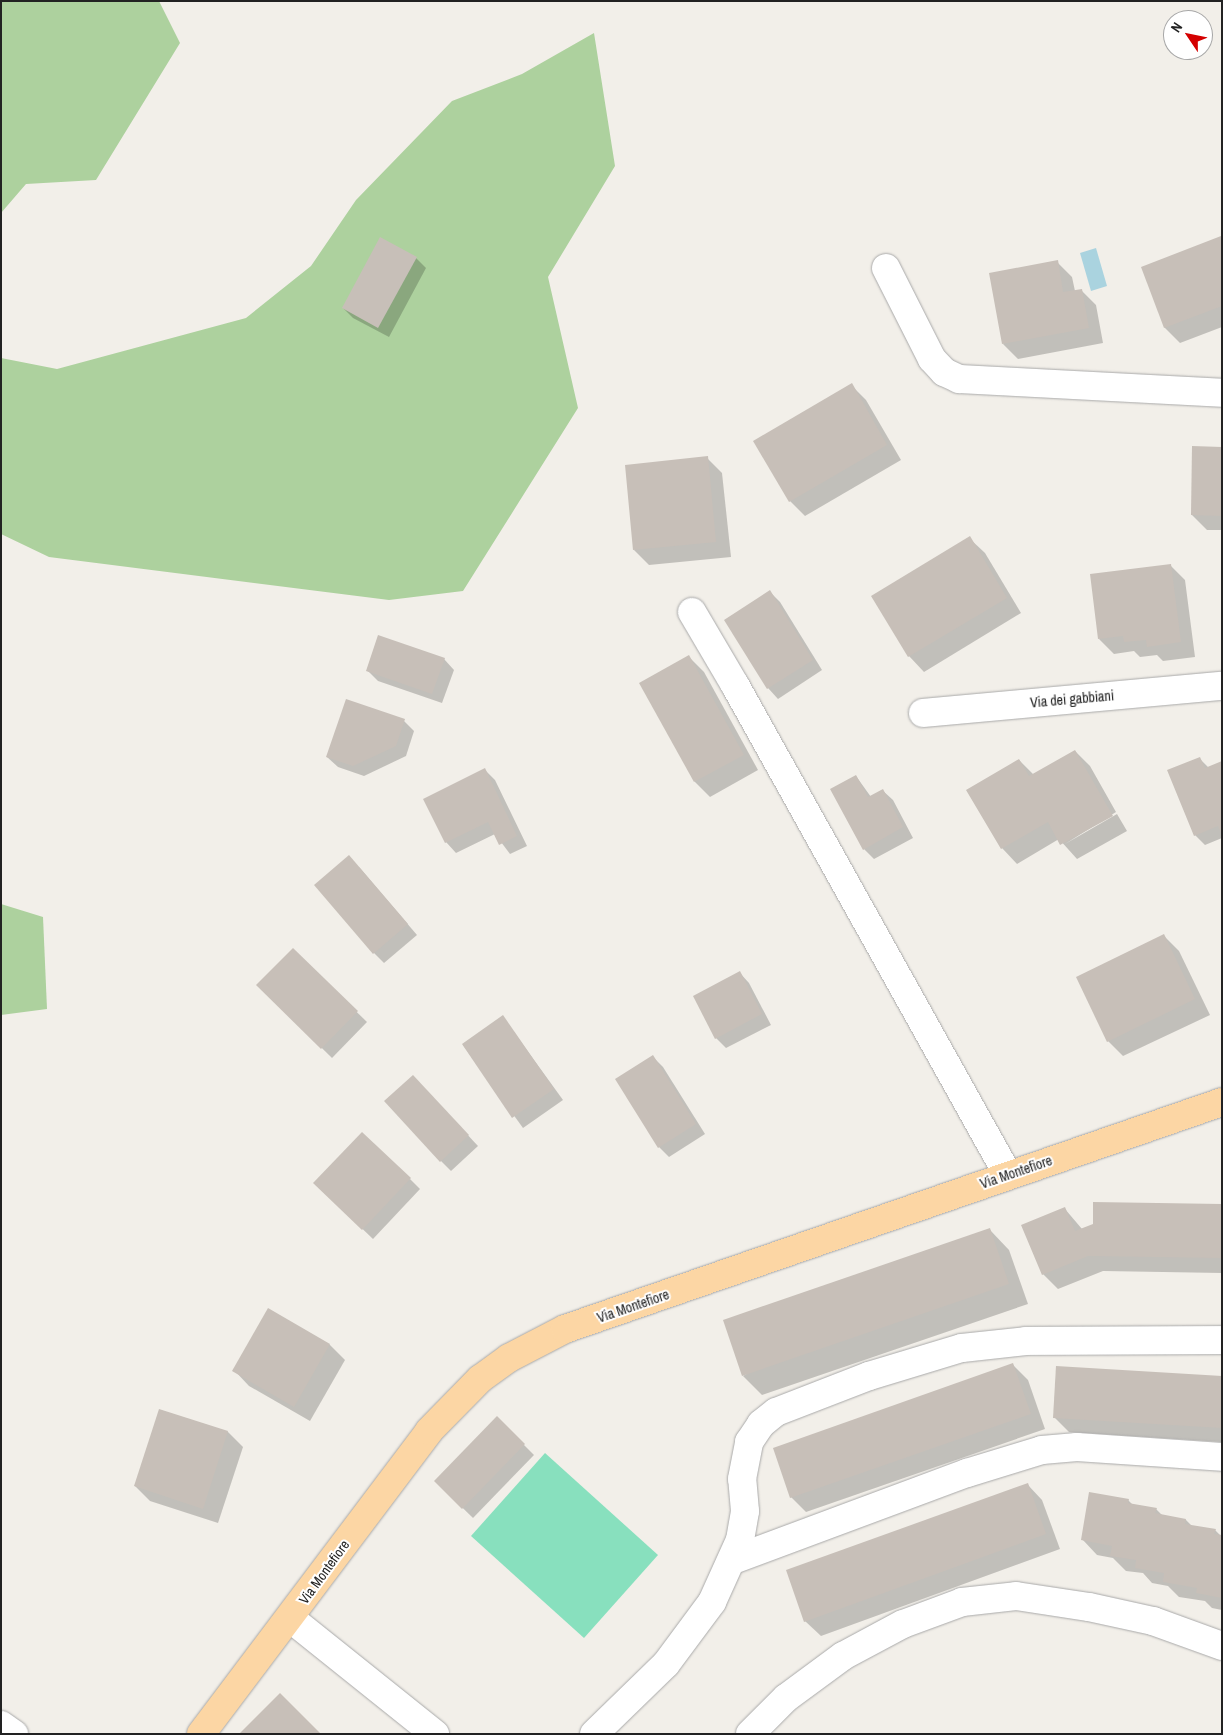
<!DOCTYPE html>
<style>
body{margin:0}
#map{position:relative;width:1223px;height:1735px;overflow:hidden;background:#f2efe9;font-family:"Archivo Narrow",sans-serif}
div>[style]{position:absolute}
.forest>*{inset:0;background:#add19e}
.pitch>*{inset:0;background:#88e0be}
.water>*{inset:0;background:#aad3df}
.shadow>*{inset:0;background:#0003}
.building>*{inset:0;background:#c7bfb8}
.roads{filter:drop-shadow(0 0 1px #a9a9a9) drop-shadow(0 0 1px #a9a9a9)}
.minor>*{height:28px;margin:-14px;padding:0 14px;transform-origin:14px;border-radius:14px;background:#fff}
.major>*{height:28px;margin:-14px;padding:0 14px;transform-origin:14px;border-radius:14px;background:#fcd6a4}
span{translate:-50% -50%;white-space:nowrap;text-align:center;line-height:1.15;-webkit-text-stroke:4px #fff;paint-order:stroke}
.street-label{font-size:14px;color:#222}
.frame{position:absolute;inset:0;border:2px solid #222;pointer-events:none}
.north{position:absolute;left:1163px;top:10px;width:50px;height:50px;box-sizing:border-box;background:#fff;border:1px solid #a7a7a7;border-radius:50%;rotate:304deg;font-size:14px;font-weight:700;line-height:20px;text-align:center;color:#222}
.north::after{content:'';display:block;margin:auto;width:18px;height:22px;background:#d40000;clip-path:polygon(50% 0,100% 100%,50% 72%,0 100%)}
</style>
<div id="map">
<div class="forest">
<div style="clip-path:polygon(1px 1px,159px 1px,180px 43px,96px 180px,26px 184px,1px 213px)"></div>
<div style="clip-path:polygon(594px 33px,615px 166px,548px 277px,578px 408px,463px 591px,389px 600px,49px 557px,1px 534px,1px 358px,57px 369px,246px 318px,311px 266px,356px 200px,452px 101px,522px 74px)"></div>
<div style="clip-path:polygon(1px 904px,43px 917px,47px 1009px,1px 1015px)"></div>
</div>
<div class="pitch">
<div style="clip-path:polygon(545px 1453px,658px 1555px,584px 1638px,471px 1536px)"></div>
</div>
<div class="water">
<div style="clip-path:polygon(1096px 248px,1107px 286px,1091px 291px,1080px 253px)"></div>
</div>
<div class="shadow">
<div style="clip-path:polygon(1220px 238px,1222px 327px,1180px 343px,1165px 328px,1143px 268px)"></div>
<div style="clip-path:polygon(416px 258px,426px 268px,389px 337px,353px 318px,343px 308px)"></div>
<div style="clip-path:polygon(1057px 262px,1072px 277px,1075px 291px,1081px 290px,1096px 305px,1103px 343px,1018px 359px,1003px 344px)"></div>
<div style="clip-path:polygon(851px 385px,866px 400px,901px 460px,805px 516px,790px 501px)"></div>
<div style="clip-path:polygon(1222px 448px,1222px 530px,1207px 530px,1192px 515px)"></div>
<div style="clip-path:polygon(707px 458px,722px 473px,731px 557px,649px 565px,634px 550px)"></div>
<div style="clip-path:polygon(969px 538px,985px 553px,1021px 613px,924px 672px,909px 656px,873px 596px)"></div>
<div style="clip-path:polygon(1170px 565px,1185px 580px,1195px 657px,1163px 661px,1157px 655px,1140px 657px,1134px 651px,1114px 654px,1099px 639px)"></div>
<div style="clip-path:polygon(770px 592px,780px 602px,822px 670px,778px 699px,768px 688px,725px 620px)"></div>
<div style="clip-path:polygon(689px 657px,704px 672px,758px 770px,710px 797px,695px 782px)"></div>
<div style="clip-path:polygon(444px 659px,454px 670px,442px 703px,378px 681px,368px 671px)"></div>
<div style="clip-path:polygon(404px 721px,414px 731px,406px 756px,364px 776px,338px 767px,327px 757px)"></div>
<div style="clip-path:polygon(1075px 751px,1090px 766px,1116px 812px,1065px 844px,1117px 814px,1127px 831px,1077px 859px,1059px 839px,1017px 864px,1002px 848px,1019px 760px,1034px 775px)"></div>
<div style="clip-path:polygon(1199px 758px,1209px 768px,1222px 762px,1222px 838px,1205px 845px,1195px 835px)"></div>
<div style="clip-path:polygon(485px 770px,495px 780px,527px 846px,510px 854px,495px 834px,456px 853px,446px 842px)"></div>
<div style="clip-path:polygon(856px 776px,871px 797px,882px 790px,893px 800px,913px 838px,874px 859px,864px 849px)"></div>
<div style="clip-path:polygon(359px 867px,417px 935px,384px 963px,374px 953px)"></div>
<div style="clip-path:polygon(1164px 936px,1179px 951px,1210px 1015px,1123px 1056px,1108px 1041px)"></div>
<div style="clip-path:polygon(293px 950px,367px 1022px,332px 1058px,258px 985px)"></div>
<div style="clip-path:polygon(739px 972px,749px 983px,771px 1025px,726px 1048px,716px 1038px)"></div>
<div style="clip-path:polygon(503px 1017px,563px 1100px,523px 1128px,463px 1045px)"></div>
<div style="clip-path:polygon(653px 1057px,663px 1067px,705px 1134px,669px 1157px,659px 1147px)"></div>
<div style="clip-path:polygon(423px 1087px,478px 1146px,451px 1171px,441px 1161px)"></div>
<div style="clip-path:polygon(410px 1179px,420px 1189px,373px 1239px,325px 1193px)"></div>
<div style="clip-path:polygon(1222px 1205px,1222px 1273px,1103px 1271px,1058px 1289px,1043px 1274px,1065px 1209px,1082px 1229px)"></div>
<div style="clip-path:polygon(990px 1230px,1009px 1250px,1028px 1304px,762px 1395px,743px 1376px)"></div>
<div style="clip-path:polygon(269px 1310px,330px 1345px,345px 1360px,310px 1421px,249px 1386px,234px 1370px)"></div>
<div style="clip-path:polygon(1013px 1365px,1028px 1380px,1045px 1429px,806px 1512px,791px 1497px)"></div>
<div style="clip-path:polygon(1222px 1378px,1222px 1442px,1069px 1432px,1054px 1417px)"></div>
<div style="clip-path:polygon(160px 1410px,228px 1432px,243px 1447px,218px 1523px,150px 1501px,135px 1486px)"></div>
<div style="clip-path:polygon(497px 1418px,534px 1455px,473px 1518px,435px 1481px)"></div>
<div style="clip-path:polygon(1027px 1484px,1042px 1500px,1060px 1549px,821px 1636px,805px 1621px)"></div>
<div style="clip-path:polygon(1128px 1500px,1134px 1506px,1156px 1509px,1162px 1515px,1186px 1520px,1192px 1526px,1215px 1530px,1222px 1537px,1222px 1610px,1212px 1608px,1205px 1601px,1179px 1597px,1168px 1586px,1152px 1583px,1143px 1573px,1126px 1571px,1113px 1558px,1097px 1555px,1082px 1539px)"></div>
</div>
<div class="building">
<div style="clip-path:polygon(1221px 236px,1222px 306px,1164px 328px,1141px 267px)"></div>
<div style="clip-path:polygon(380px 237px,417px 257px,378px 328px,342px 308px)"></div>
<div style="clip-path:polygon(1058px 260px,1063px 292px,1082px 289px,1089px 328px,1002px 344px,989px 273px)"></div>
<div style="clip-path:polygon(852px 383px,887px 445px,789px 502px,753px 441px)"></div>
<div style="clip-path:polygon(1192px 446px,1222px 447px,1222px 516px,1191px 515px)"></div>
<div style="clip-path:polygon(708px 456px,716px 542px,633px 550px,625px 465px)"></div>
<div style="clip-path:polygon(970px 536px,1007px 598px,908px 657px,871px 596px)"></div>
<div style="clip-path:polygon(1171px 564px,1181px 642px,1147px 647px,1146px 640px,1124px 642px,1123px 636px,1098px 639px,1090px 574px)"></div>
<div style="clip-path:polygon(770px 590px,813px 660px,767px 689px,724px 620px)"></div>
<div style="clip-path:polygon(378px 635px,445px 658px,432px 694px,366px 671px)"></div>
<div style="clip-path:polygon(689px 655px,744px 755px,694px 782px,639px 683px)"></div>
<div style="clip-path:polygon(346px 699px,405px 719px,396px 746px,353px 766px,326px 757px)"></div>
<div style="clip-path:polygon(1075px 750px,1113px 816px,1060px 845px,1048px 822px,1001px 849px,966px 790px,1019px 759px,1029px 776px)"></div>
<div style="clip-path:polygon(1200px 757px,1205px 768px,1222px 761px,1222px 835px,1218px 826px,1194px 836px,1167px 770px)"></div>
<div style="clip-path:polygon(485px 768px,517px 836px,499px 845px,488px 822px,445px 843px,423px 799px)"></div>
<div style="clip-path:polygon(856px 775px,868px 797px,883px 789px,903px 827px,863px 850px,830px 789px)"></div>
<div style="clip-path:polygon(349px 855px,408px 924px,373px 954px,314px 885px)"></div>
<div style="clip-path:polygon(1164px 934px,1195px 999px,1107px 1042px,1076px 977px)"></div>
<div style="clip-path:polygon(293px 948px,358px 1011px,321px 1049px,256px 985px)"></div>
<div style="clip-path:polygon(740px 971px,762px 1014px,715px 1039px,693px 996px)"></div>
<div style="clip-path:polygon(503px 1015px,554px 1089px,512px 1118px,462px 1044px)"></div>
<div style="clip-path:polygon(653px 1055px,696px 1124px,658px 1148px,615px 1079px)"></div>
<div style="clip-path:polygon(413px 1075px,469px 1135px,440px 1162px,384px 1101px)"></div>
<div style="clip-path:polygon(362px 1132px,411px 1178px,362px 1230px,313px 1183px)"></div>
<div style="clip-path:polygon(1093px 1202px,1222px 1204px,1222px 1258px,1088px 1256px,1042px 1275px,1021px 1225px,1065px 1207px,1075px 1231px,1093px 1224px)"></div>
<div style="clip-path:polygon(990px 1228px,1009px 1284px,742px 1376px,723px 1320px)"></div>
<div style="clip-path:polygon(268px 1308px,330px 1344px,294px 1407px,232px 1371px)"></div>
<div style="clip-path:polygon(1013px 1363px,1031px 1414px,790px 1498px,773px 1448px)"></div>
<div style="clip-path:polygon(1056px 1366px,1222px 1376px,1222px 1428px,1053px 1418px)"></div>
<div style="clip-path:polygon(159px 1409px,228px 1431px,203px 1509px,134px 1486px)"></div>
<div style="clip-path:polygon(497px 1416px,525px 1444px,462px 1509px,434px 1481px)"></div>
<div style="clip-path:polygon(1028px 1483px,1046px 1534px,804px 1622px,786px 1570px)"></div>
<div style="clip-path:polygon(1089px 1492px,1129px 1499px,1128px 1503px,1157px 1508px,1155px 1513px,1186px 1519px,1185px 1524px,1216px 1529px,1214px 1534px,1222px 1535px,1222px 1598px,1196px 1593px,1197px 1588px,1163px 1582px,1164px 1573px,1135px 1568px,1136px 1560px,1110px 1556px,1112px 1546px,1081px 1540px)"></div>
<div style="clip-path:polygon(280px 1693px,321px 1734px,239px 1734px)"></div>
</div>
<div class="roads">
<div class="minor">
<div style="left:886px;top:268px;width:102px;rotate:63.2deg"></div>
<div style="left:932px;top:359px;width:18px;rotate:47deg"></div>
<div style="left:944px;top:372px;width:17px;rotate:25deg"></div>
<div style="left:959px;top:379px;width:263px;rotate:3deg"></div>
<div style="left:692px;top:612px;width:85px;rotate:59.5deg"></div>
<div style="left:735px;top:685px;width:561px;rotate:60.88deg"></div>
<div style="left:923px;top:713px;width:300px;rotate:-5.2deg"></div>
<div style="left:733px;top:1560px;width:250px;rotate:-20.4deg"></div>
<div style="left:967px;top:1473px;width:78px;rotate:-17deg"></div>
<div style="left:1042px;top:1450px;width:35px;rotate:-5deg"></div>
<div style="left:1077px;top:1447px;width:145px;rotate:3.9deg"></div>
<div style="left:290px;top:1618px;width:186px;rotate:38.7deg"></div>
<div style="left:1px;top:1725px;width:16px;rotate:35deg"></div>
<div style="left:594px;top:1734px;width:100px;rotate:-44.2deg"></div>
<div style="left:666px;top:1664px;width:77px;rotate:-53.4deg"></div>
<div style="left:712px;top:1602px;width:68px;rotate:-65.7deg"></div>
<div style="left:740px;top:1540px;width:29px;rotate:-80deg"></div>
<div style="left:745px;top:1511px;width:32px;rotate:-95deg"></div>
<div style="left:742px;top:1479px;width:38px;rotate:-79deg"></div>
<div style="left:749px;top:1442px;width:22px;rotate:-56deg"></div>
<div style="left:761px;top:1424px;width:19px;rotate:-39deg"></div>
<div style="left:776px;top:1412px;width:100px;rotate:-21.2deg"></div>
<div style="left:869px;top:1376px;width:97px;rotate:-16.8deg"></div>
<div style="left:962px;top:1348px;width:64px;rotate:-6.2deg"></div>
<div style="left:1026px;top:1341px;width:196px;rotate:-0.3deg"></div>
<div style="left:750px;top:1734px;width:51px;rotate:-45deg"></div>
<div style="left:786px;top:1698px;width:71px;rotate:-36.4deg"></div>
<div style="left:843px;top:1656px;width:68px;rotate:-28.1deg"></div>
<div style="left:903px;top:1624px;width:63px;rotate:-20.4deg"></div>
<div style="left:962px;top:1602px;width:54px;rotate:-6.3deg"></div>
<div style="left:1016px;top:1596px;width:74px;rotate:8.6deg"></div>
<div style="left:1089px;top:1607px;width:66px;rotate:12.3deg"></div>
<div style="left:1153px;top:1621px;width:73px;rotate:19.9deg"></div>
</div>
<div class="major">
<div style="left:201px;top:1734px;width:379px;rotate:-53deg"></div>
<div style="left:429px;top:1431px;width:73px;rotate:-45.6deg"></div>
<div style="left:480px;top:1379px;width:36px;rotate:-36deg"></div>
<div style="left:509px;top:1358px;width:63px;rotate:-27.4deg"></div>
<div style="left:565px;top:1329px;width:695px;rotate:-19.06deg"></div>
</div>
</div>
<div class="street-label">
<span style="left:1072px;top:699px;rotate:-5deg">Via dei gabbiani</span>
<span style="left:1016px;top:1172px;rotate:-19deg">Via Montefiore</span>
<span style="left:633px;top:1306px;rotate:-19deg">Via Montefiore</span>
<span style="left:324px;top:1572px;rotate:-54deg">Via Montefiore</span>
</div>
<div class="frame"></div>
<div class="north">N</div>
</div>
